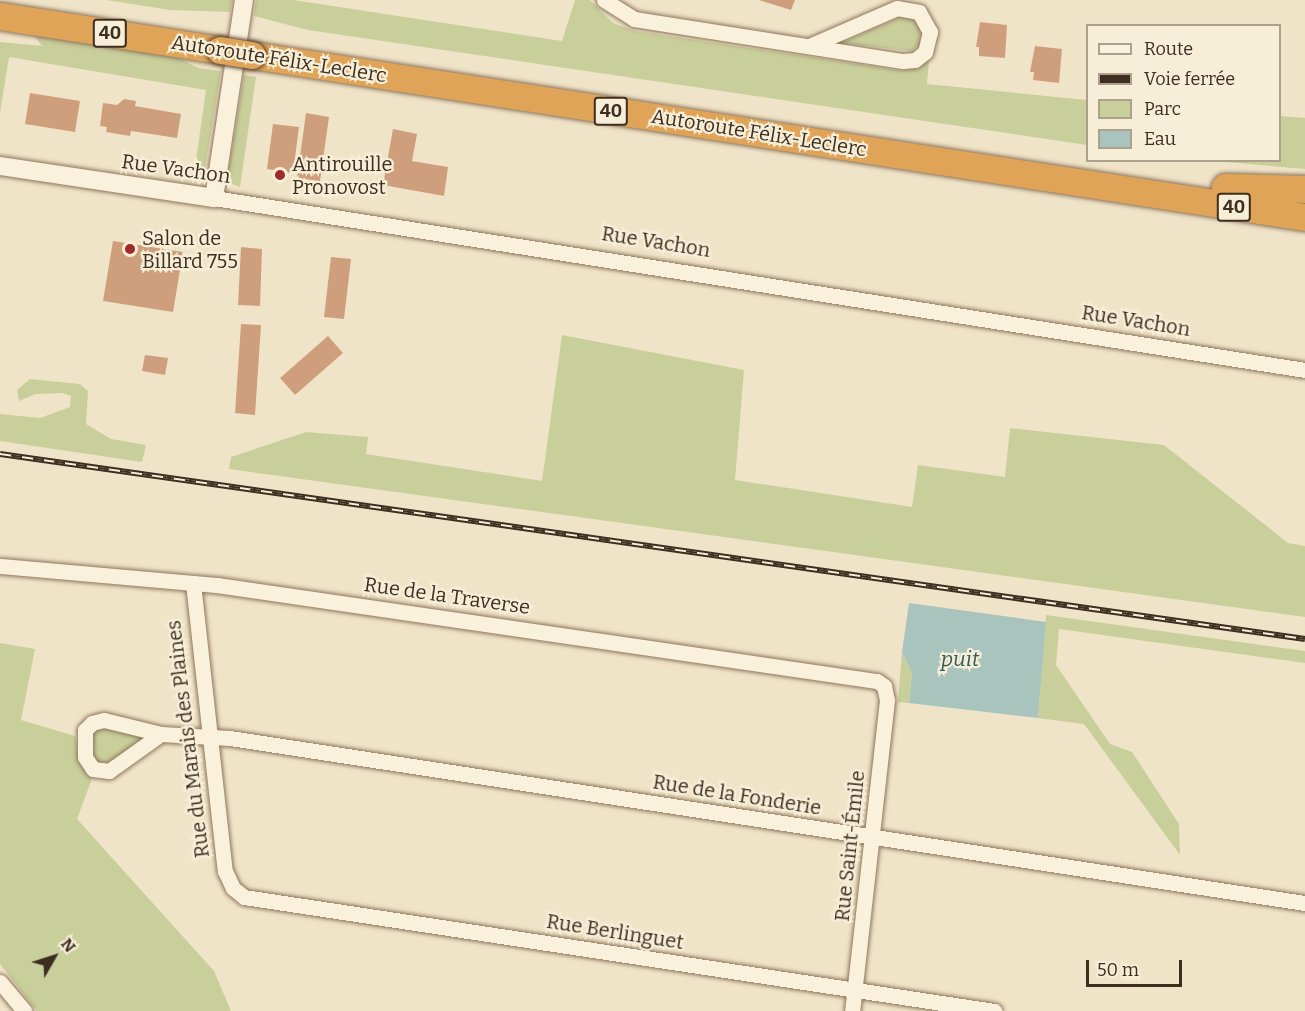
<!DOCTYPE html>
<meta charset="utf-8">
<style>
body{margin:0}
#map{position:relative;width:1305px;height:1011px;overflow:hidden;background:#f0e4c8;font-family:Bitter,serif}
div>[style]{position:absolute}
.green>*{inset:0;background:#c9cf9b}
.water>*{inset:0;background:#a9c4bc}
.building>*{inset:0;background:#cf9f7d}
.roads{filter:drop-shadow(0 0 2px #8d765c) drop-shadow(0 0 2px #8d765c)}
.minor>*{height:15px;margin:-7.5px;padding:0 7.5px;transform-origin:7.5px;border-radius:7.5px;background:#faf1dc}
.tertiary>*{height:18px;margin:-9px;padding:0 9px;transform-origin:9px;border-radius:9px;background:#faf1dc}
.motorway>*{height:27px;margin:-13.5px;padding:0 13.5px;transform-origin:13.5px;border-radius:13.5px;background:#e0a458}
.rail>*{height:6px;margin-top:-3px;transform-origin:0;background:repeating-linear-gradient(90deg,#f7eed8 0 11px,#3d2e20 0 22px);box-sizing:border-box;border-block:2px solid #3d2e20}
.bridges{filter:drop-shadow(0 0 2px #5b4430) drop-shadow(0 0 2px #5b4430)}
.motorway-bridge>*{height:27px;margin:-13.5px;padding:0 13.5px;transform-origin:13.5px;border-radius:13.5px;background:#e0a458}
.dots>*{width:16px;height:16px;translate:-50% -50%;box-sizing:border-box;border:3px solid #f7eed8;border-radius:50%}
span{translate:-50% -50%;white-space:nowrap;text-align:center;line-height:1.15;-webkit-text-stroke:4.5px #f7eed8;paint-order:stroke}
.shield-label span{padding:2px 4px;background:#f7eed8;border:2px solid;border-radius:4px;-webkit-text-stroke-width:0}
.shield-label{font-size:18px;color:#3d2e20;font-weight:700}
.street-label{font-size:20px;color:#3d2e20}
.poi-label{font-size:20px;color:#3d2e20}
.left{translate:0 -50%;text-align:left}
.water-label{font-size:21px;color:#2f5d5a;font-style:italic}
.legend{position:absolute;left:1086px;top:24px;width:195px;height:138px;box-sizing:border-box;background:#f7eed8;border:2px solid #ada18e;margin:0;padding:8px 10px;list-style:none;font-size:18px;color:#3d2e20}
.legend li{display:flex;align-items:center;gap:12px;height:30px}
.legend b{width:30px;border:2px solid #ada18e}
.north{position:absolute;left:24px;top:927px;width:60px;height:60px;-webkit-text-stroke:4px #f7eed8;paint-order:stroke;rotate:51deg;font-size:16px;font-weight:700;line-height:24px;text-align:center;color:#3d2e20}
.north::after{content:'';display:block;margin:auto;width:21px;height:27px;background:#3d2e20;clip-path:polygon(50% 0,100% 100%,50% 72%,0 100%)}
.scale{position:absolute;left:1086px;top:960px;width:96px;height:27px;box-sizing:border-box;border:3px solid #3d2e20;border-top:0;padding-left:8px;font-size:18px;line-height:21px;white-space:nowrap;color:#3d2e20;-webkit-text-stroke:4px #f7eed8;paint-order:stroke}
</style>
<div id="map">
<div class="green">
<div style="clip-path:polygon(106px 0,232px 0,230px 12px,170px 10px)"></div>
<div style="clip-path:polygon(256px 0,293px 0,562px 41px,575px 0,590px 0,613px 23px,635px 31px,904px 71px,929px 61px,927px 84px,1087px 100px,1087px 145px,308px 30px,254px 16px)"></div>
<div style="clip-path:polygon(904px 16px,914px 20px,921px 28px,920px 44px,911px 51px,841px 43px)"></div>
<div style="clip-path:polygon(33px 34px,177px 57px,198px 68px,221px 71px,203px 182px,193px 181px,206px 90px,9px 57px,0 113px,0 42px,42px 46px)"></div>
<div style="clip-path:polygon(244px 75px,256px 77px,240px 187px,232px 184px,228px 173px)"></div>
<div style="clip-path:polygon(1280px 116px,1305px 118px,1305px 169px,1214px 161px,1280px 160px)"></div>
<div style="clip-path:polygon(562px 335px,744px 370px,735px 480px,912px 507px,918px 465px,1005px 477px,1010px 428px,1164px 445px,1288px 543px,1305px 546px,1305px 617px,229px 469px,231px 457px,306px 432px,368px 437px,366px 454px,542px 481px)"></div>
<div style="clip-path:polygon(30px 379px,80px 384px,88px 391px,86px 424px,111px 439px,146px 445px,142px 462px,0 441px,0 414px,40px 418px,70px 407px,71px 396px,63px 393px,36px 394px,19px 401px,17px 390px)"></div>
<div style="clip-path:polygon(1046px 615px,1305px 651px,1305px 663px,1059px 629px,1056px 665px,1110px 744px,1132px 752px,1179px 824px,1180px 855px,1084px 724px,1038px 718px)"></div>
<div style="clip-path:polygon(0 643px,35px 649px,21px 720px,75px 736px,79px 759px,93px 776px,77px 819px,214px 971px,231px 1011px,37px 1011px,0 964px)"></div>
<div style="clip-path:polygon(902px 652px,912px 673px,909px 703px,898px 702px)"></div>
<div style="clip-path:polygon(101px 726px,143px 737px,111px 762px,98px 763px,91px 753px,92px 731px)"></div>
</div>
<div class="water">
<div style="clip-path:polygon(909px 603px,1046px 622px,1038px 718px,909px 703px,912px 673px,902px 652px)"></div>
</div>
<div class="building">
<div style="clip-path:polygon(759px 0,795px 0,791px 10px)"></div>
<div style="clip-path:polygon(980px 22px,1007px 25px,1005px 58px,979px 56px,979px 47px,976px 47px)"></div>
<div style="clip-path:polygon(1035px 46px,1062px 49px,1059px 83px,1033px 80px,1034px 72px,1030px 72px)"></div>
<div style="clip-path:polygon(30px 93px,80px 101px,75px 132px,25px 124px)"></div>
<div style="clip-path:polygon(124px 99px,136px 101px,135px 106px,181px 114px,177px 138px,131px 131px,130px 136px,106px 132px,107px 127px,100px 126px,103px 103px,117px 105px)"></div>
<div style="clip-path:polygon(306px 113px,329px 117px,320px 181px,297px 178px)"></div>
<div style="clip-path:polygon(273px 124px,299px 127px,293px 173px,267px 169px)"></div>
<div style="clip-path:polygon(393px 129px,417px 134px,412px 161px,448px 167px,444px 196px,383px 185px)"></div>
<div style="clip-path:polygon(113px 241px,183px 252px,173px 312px,103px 301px)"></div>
<div style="clip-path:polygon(241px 247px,262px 249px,260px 306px,238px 305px)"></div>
<div style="clip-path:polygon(331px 257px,351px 259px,344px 319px,324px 317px)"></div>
<div style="clip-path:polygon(241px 324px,261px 325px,255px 415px,235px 413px)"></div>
<div style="clip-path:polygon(328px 336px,343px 353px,295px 395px,280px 378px)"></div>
<div style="clip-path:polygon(145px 355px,168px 358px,165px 375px,142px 371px)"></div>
</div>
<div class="roads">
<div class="minor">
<div style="left:604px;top:0;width:36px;rotate:32deg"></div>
<div style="left:634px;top:19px;width:272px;rotate:8.9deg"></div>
<div style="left:903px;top:61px;width:12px;rotate:-5deg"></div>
<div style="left:915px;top:60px;width:13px;rotate:-39deg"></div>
<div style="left:925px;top:52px;width:21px;rotate:-76deg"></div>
<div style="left:930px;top:32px;width:23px;rotate:-119deg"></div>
<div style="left:919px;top:12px;width:22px;rotate:-170deg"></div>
<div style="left:897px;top:8px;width:96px;rotate:156.6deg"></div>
<div style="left:214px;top:198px;width:1104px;rotate:8.96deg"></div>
<div style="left:0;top:566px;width:218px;rotate:5deg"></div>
<div style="left:217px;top:585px;width:667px;rotate:8.28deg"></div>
<div style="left:877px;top:681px;width:9px;rotate:36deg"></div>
<div style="left:884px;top:686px;width:14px;rotate:78deg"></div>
<div style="left:887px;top:700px;width:313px;rotate:96.4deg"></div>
<div style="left:193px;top:583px;width:290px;rotate:83.7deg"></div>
<div style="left:225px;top:871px;width:19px;rotate:65deg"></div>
<div style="left:233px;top:888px;width:14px;rotate:39deg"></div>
<div style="left:244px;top:897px;width:759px;rotate:8.64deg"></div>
<div style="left:161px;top:734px;width:64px;rotate:144.6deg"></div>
<div style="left:109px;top:771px;width:16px;rotate:-173deg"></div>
<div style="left:93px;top:769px;width:14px;rotate:-124deg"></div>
<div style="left:85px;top:757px;width:27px;rotate:-90deg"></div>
<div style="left:85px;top:730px;width:10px;rotate:-45deg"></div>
<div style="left:92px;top:723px;width:12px;rotate:-14deg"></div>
<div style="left:104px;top:720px;width:59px;rotate:13.8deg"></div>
<div style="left:161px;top:734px;width:69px;rotate:3.3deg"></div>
<div style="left:230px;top:738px;width:1088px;rotate:8.73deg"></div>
<div style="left:0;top:982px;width:38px;rotate:50deg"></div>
</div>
<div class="tertiary">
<div style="left:0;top:166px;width:216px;rotate:8.5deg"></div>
<div style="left:214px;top:198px;width:200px;rotate:-81.4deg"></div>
</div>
<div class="motorway">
<div style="left:0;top:16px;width:223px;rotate:8.8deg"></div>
<div style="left:252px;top:55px;width:1065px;rotate:8.75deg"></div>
<div style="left:1225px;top:187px;width:80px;rotate:1.4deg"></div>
</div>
</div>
<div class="rail">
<div style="left:0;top:454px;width:1318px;rotate:8.07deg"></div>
</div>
<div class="bridges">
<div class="motorway-bridge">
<div style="left:220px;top:50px;width:32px;rotate:9deg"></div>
</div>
</div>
<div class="dots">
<div style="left:280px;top:175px;background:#9e2a2b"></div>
<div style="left:130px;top:249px;background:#9e2a2b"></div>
</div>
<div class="shield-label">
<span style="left:110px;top:33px">40</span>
<span style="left:611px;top:111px">40</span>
<span style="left:1234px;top:207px">40</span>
</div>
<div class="street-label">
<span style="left:279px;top:59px;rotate:9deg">Autoroute Félix-Leclerc</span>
<span style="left:759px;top:133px;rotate:9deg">Autoroute Félix-Leclerc</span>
<span style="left:176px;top:169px;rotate:8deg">Rue Vachon</span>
<span style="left:656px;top:242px;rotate:9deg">Rue Vachon</span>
<span style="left:1136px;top:321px;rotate:9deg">Rue Vachon</span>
<span style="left:447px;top:596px;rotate:8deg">Rue de la Traverse</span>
<span style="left:188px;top:739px;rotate:-97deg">Rue du Marais des Plaines</span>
<span style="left:737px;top:795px;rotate:9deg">Rue de la Fonderie</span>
<span style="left:850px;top:846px;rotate:-84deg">Rue Saint-Émile</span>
<span style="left:615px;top:932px;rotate:9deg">Rue Berlinguet</span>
</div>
<div class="poi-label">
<span class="left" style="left:292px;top:176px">Antirouille<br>Pronovost</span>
<span class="left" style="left:142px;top:250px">Salon de<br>Billard 755</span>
</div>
<div class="water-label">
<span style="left:960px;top:659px">puit</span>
</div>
<ul class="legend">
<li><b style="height:8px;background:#faf1dc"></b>Route</li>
<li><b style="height:8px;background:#3d2e20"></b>Voie ferrée</li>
<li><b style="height:16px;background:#c9cf9b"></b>Parc</li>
<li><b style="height:16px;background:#a9c4bc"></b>Eau</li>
</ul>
<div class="north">N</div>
<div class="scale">50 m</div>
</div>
